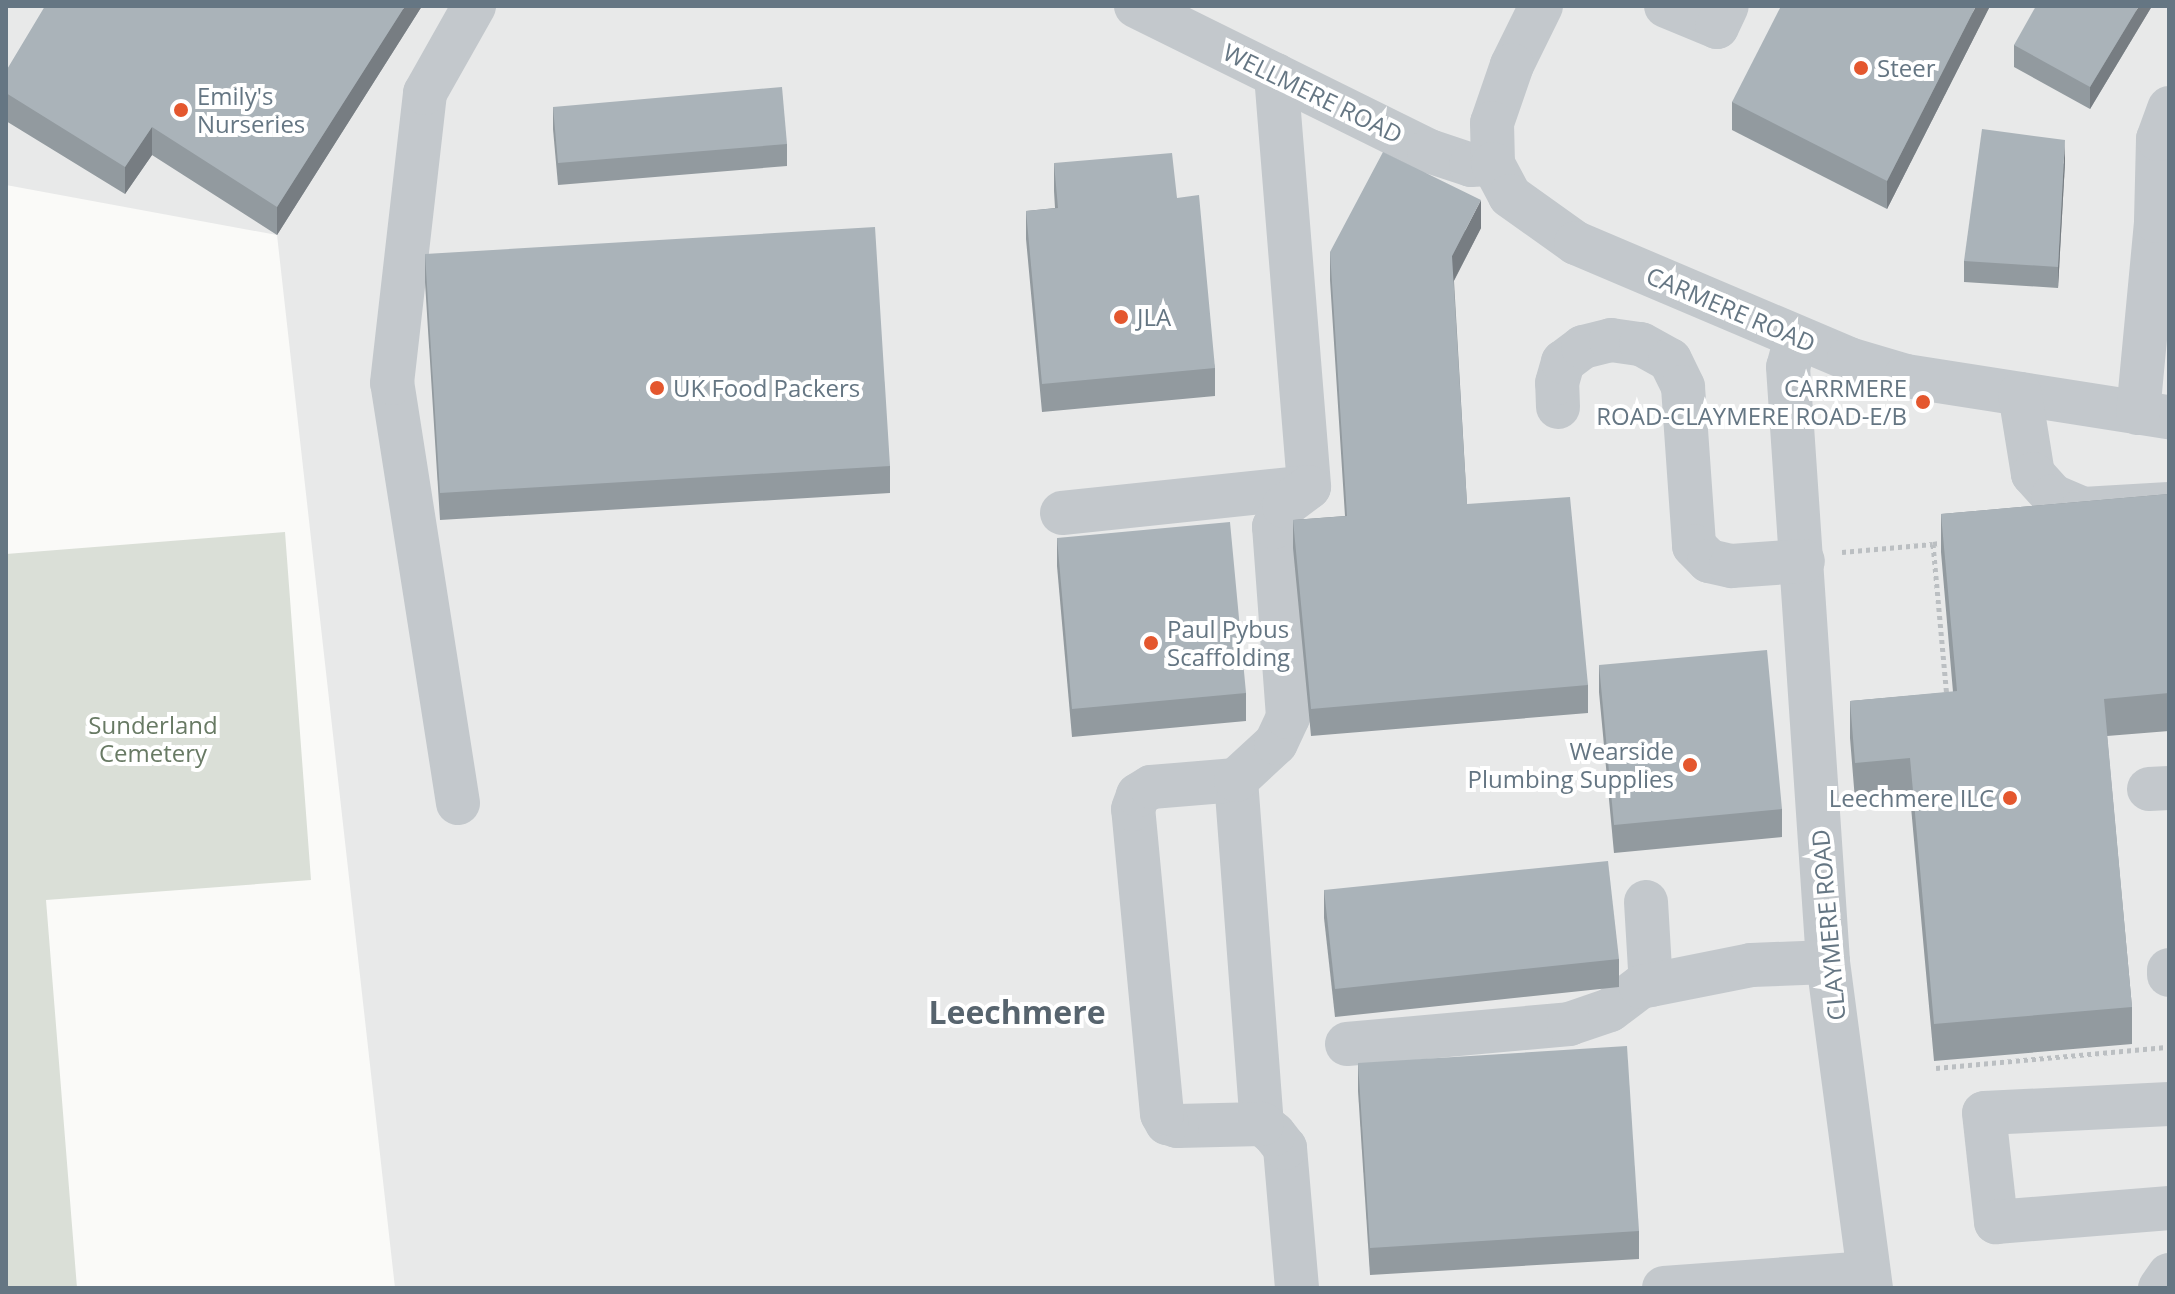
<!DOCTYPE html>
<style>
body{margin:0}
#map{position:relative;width:2175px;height:1294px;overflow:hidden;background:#fafaf8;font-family:"Open Sans",sans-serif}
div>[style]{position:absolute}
.built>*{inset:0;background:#e8e9e9}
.green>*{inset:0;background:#dadfd7}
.path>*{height:5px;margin-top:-2.5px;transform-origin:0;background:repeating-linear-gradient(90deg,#bbbfc2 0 4px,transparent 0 8px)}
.minor>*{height:44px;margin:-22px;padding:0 22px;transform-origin:22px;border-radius:22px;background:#c3c8cc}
.wall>*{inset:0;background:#929a9f}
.shaded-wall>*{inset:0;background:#777d82}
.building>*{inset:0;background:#aab3b9}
.dots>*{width:22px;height:22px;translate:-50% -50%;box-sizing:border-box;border:4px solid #fff;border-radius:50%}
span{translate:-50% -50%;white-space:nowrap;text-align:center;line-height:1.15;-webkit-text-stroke:8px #fff;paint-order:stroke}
.poi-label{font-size:24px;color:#657683}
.left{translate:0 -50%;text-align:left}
.right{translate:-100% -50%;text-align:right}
.street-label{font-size:24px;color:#657683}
.park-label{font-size:24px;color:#687a64}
.district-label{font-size:32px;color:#57646e;font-weight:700}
.frame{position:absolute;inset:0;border:8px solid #657683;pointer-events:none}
</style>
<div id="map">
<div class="built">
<div style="clip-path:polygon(6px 6px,2169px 6px,2169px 1288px,395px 1288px,277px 235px,6px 185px)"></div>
</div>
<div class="green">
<div style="clip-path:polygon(285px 532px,311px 880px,46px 900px,77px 1288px,6px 1288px,6px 554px)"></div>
</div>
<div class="path">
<div style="left:1945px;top:542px;width:12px;rotate:171deg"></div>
<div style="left:1933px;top:544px;width:154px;rotate:84.8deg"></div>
<div style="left:1842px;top:552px;width:91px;rotate:-5deg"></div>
<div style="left:1936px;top:1068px;width:234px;rotate:-5.2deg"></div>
</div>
<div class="minor">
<div style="left:1136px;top:6px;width:327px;rotate:26.3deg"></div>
<div style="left:1429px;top:151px;width:44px;rotate:18.4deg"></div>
<div style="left:1471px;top:165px;width:22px;rotate:-3deg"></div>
<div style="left:1541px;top:6px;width:66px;rotate:116.2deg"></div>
<div style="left:1512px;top:65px;width:61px;rotate:109deg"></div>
<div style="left:1492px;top:123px;width:41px;rotate:88.6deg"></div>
<div style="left:1493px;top:164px;width:36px;rotate:62deg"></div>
<div style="left:1510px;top:196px;width:81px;rotate:35.5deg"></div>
<div style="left:1576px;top:243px;width:297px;rotate:23deg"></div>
<div style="left:1849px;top:359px;width:59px;rotate:16.6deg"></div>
<div style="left:1906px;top:376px;width:266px;rotate:8.9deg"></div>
<div style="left:1666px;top:6px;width:55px;rotate:22.4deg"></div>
<div style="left:1717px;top:27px;width:23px;rotate:-65deg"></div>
<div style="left:1276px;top:75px;width:413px;rotate:85.4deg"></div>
<div style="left:1796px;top:338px;width:30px;rotate:105deg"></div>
<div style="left:1788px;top:367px;width:596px;rotate:86.15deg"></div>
<div style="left:1828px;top:962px;width:329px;rotate:82.5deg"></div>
<div style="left:2020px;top:394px;width:81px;rotate:80.8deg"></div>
<div style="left:2033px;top:474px;width:30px;rotate:48deg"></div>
<div style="left:2053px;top:496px;width:33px;rotate:23deg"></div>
<div style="left:2083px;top:509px;width:86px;rotate:-3.3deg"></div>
<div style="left:1558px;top:407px;width:24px;rotate:-92deg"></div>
<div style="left:1557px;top:383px;width:22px;rotate:-74deg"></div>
<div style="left:1563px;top:362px;width:25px;rotate:-37deg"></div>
<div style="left:1583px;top:347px;width:29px;rotate:-14deg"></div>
<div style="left:1611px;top:340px;width:30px;rotate:8deg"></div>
<div style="left:1641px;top:344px;width:33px;rotate:29deg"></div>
<div style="left:1670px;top:360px;width:30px;rotate:64deg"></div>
<div style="left:1683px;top:387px;width:159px;rotate:86deg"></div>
<div style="left:1694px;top:546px;width:21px;rotate:45deg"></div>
<div style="left:1709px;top:561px;width:23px;rotate:13deg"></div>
<div style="left:1731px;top:566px;width:72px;rotate:-4deg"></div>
<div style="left:2138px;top:413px;width:193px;rotate:-84.6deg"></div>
<div style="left:2156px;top:221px;width:82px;rotate:-88.6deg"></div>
<div style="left:2158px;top:139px;width:33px;rotate:-70deg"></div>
<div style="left:1062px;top:513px;width:248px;rotate:-6deg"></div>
<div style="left:1236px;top:780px;width:345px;rotate:85.7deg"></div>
<div style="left:2149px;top:789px;width:20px;rotate:-3deg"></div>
<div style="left:458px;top:803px;width:425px;rotate:-98.9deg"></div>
<div style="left:392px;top:383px;width:292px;rotate:-83.5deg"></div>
<div style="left:425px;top:93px;width:100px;rotate:-60.6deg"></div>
<div style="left:1646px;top:902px;width:83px;rotate:86.6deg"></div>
<div style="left:2169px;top:970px;width:5px;rotate:90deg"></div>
<div style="left:1347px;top:1044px;width:223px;rotate:-5.1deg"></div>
<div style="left:1569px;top:1024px;width:43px;rotate:-18.9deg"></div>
<div style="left:1610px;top:1010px;width:39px;rotate:-37deg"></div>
<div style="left:1641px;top:987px;width:112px;rotate:-11.3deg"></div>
<div style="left:1751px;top:965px;width:77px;rotate:-2.2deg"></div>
<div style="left:2169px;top:1104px;width:185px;rotate:177.2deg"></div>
<div style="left:1984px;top:1113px;width:110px;rotate:83.7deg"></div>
<div style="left:1996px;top:1222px;width:174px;rotate:-4.6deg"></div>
<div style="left:1297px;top:1288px;width:141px;rotate:-94.9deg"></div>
<div style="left:1285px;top:1148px;width:18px;rotate:-128deg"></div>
<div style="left:1274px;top:1134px;width:16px;rotate:-140deg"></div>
<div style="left:1262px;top:1124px;width:85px;rotate:178.7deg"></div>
<div style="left:1177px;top:1126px;width:10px;rotate:-163deg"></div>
<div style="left:1167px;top:1123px;width:10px;rotate:-119deg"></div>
<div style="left:1162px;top:1114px;width:306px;rotate:-95.4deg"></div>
<div style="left:1133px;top:809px;width:15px;rotate:-70deg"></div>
<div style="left:1138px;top:795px;width:15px;rotate:-32deg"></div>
<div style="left:1151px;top:787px;width:85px;rotate:-4.7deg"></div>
<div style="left:1236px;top:780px;width:54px;rotate:-42.8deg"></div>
<div style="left:1276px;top:743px;width:29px;rotate:-65deg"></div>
<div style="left:1288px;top:717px;width:191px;rotate:-94.2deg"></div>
<div style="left:1274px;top:527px;width:23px;rotate:-65deg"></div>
<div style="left:1284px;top:506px;width:31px;rotate:-37deg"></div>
<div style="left:1664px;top:1288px;width:205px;rotate:-4.2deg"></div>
<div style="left:2160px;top:1288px;width:16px;rotate:-55deg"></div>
</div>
<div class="wall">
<div style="clip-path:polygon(422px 6px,277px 235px,152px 155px,125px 194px,6px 121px,6px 71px)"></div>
<div style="clip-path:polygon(1990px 6px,1887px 209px,1732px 130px,1732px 102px)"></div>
<div style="clip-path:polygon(2152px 6px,2090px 109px,2014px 67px,2014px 45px)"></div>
<div style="clip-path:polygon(553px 107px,787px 144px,787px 166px,558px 185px,553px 129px)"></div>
<div style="clip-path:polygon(2065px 162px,2058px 288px,1964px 282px,1964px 261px)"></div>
<div style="clip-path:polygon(1054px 163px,1177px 198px,1215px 368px,1215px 396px,1042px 412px,1026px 239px,1026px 211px,1055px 208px,1054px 191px)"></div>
<div style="clip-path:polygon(1481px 228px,1454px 281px,1467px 504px,1588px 685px,1588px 713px,1311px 736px,1293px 548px,1293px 520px,1345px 516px,1330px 280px,1330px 252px)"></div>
<div style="clip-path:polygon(425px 254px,890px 466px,890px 493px,440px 520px,425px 282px)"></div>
<div style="clip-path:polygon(2169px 494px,2169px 731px,2107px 736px,2132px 1007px,2132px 1044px,1934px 1061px,1910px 796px,1855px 800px,1850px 738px,1850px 701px,1953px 692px,1941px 552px,1941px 514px)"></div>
<div style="clip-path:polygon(1057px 538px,1246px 693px,1246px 721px,1072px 737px,1057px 566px)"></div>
<div style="clip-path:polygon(1599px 665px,1782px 809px,1782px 837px,1614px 853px,1599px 692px)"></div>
<div style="clip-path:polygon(1324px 890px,1619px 959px,1619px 987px,1335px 1017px,1324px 918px)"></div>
<div style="clip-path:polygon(1358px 1063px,1639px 1231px,1639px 1259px,1370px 1275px,1358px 1091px)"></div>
</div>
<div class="shaded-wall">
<div style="clip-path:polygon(405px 6px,422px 6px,277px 235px,277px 207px)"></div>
<div style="clip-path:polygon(1976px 6px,1990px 6px,1887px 209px,1887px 181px)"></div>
<div style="clip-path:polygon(2139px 6px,2152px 6px,2090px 109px,2090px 87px)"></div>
<div style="clip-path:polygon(152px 127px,152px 155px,125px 194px,125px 167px)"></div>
<div style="clip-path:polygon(2065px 140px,2065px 162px,2058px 288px,2058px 267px)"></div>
<div style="clip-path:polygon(1481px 200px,1481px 228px,1452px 284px,1452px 256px)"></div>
</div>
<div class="building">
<div style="clip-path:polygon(45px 6px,405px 6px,277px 207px,152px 127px,125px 167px,6px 93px,6px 71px)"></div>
<div style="clip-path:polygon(1781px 6px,1976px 6px,1887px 181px,1732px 102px)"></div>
<div style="clip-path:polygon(2036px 6px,2139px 6px,2090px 87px,2014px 45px)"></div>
<div style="clip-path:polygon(782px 87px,787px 144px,558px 163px,553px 107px)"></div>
<div style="clip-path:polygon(1982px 129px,2065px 140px,2058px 267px,1964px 261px)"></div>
<div style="clip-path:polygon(1383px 152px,1481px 200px,1452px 256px,1467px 504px,1570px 497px,1588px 685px,1311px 709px,1293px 520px,1347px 516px,1330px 252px)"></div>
<div style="clip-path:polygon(1172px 153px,1177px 198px,1199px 195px,1215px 368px,1042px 384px,1026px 211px,1058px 208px,1054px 163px)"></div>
<div style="clip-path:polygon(875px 227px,890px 466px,440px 493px,425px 254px)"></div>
<div style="clip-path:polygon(2169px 494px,2169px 693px,2104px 699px,2132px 1007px,1934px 1024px,1910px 758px,1855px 763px,1850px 701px,1957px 691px,1941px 514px)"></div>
<div style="clip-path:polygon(1230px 522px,1246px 693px,1072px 709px,1057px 538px)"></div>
<div style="clip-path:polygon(1767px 650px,1782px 809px,1614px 825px,1599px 665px)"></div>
<div style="clip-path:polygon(1608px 861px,1619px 959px,1335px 989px,1324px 890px)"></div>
<div style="clip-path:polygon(1627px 1046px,1639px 1231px,1370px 1248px,1358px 1063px)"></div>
</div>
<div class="dots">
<div style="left:1861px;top:68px;background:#e4572e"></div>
<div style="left:181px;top:110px;background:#e4572e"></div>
<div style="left:1121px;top:317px;background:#e4572e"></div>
<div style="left:657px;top:388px;background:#e4572e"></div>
<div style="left:1923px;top:402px;background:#e4572e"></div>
<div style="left:1151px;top:643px;background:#e4572e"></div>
<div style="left:1690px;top:765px;background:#e4572e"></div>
<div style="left:2010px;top:798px;background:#e4572e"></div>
</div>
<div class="poi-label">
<span class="left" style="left:1877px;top:68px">Steer</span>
<span class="left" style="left:197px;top:110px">Emily's<br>Nurseries</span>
<span class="left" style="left:1137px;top:317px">JLA</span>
<span class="left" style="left:673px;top:388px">UK Food Packers</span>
<span class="right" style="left:1907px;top:402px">CARRMERE<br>ROAD-CLAYMERE ROAD-E/B</span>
<span class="left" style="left:1167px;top:643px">Paul Pybus<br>Scaffolding</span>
<span class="right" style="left:1674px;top:765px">Wearside<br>Plumbing Supplies</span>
<span class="right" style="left:1994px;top:798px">Leechmere ILC</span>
</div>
<div class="street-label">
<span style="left:1313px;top:93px;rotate:26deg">WELLMERE ROAD</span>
<span style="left:1731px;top:309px;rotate:23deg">CARMERE ROAD</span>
<span style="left:1828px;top:925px;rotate:-95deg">CLAYMERE ROAD</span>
</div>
<div class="park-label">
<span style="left:153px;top:739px">Sunderland<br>Cemetery</span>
</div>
<div class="district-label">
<span style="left:1017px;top:1012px">Leechmere</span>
</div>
<div class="frame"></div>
</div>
